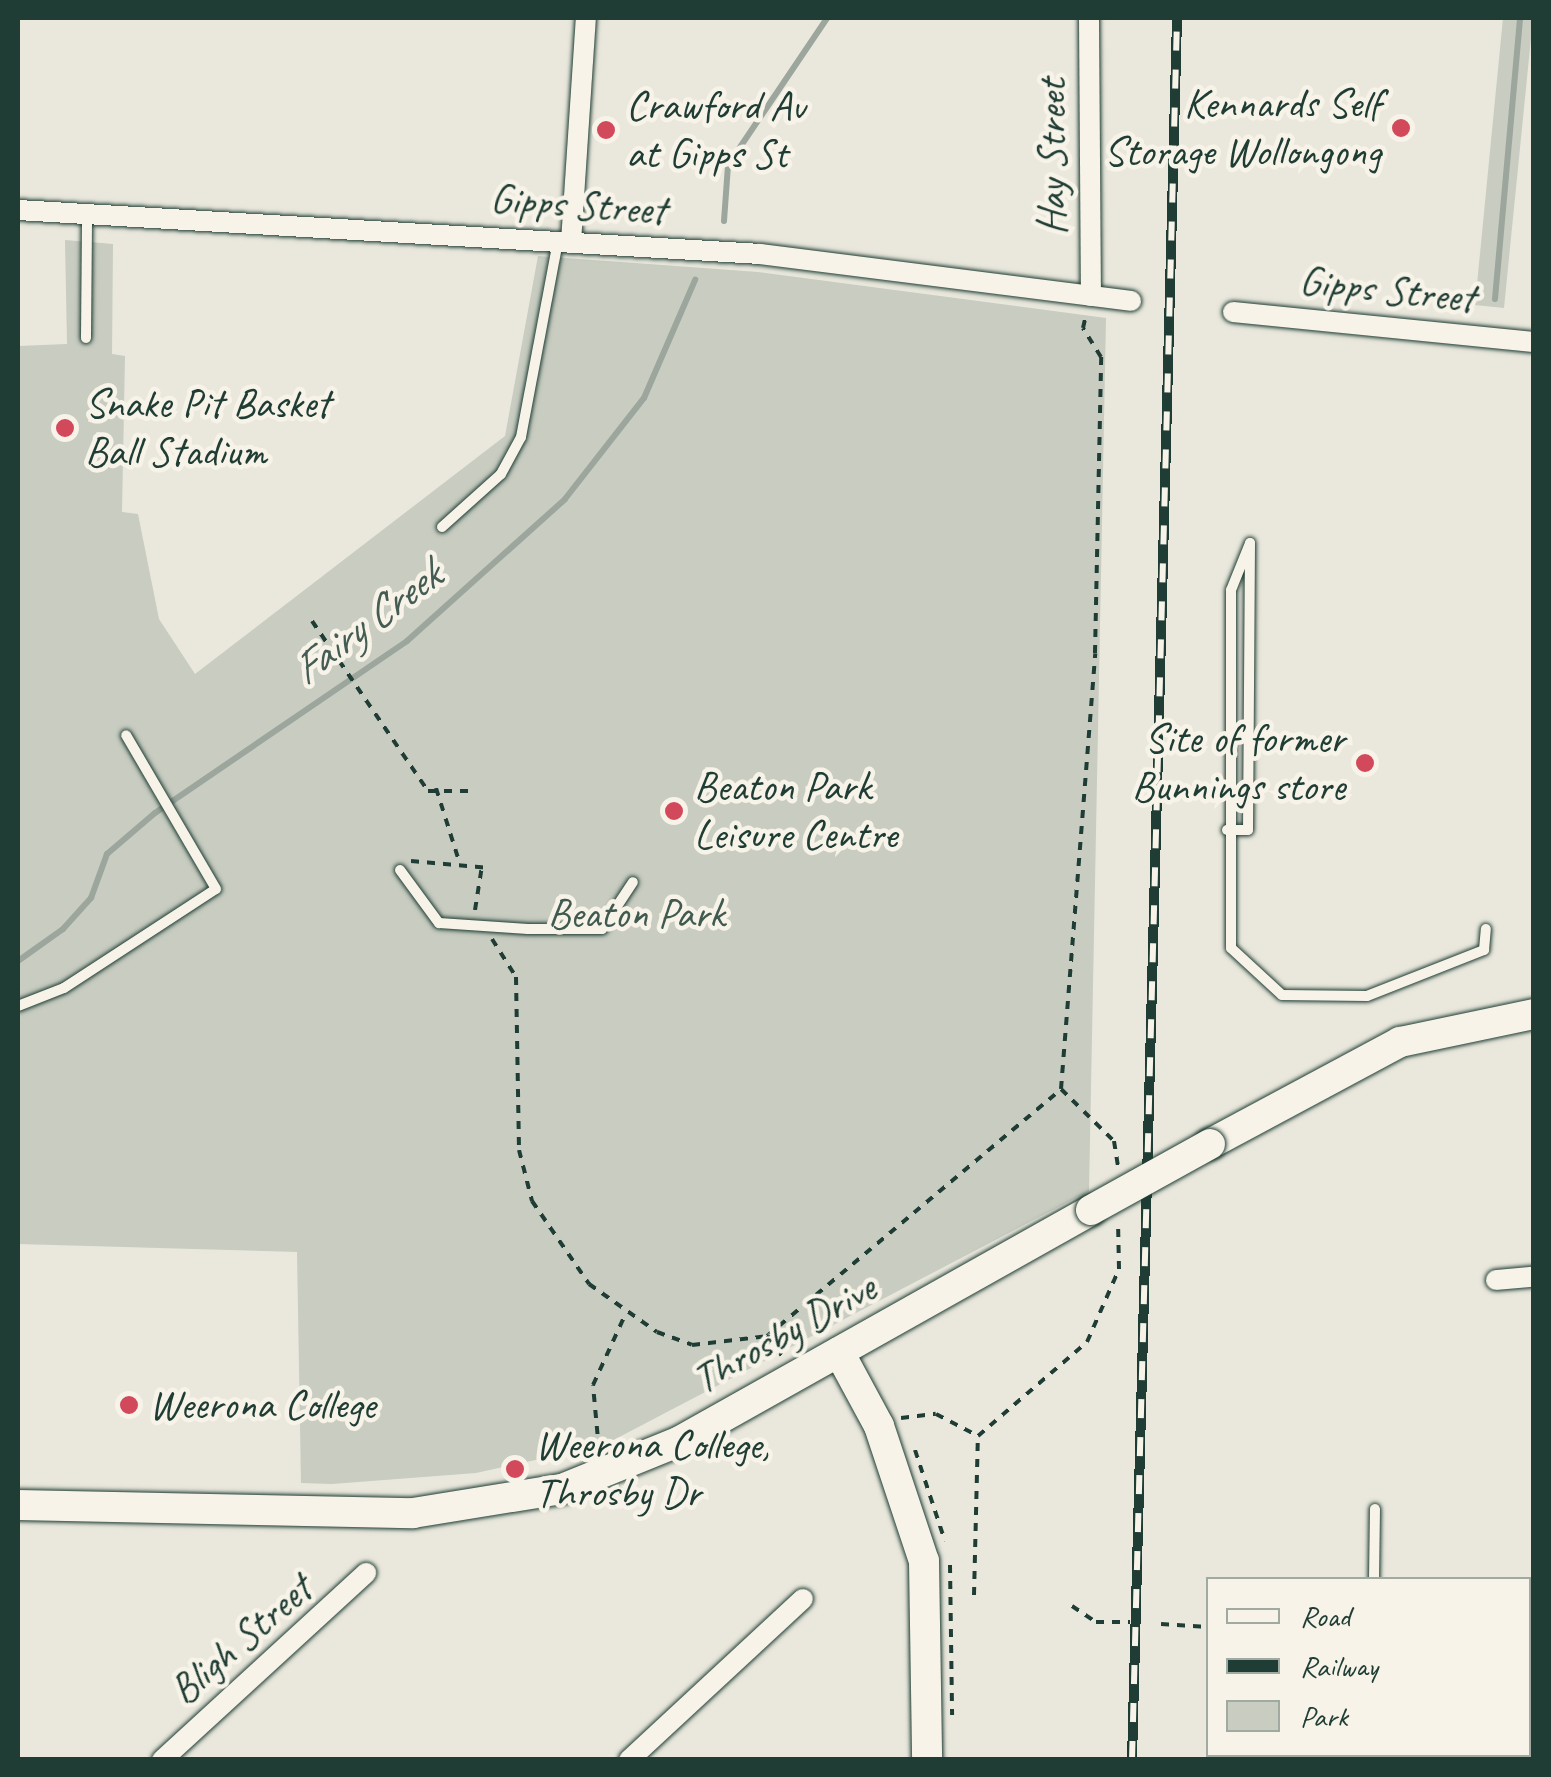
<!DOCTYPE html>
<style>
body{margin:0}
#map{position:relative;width:1551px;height:1777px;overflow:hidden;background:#eae8dd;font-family:Caveat,sans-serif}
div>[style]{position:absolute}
.green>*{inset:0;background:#c8ccc1}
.stream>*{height:6px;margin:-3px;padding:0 3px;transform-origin:3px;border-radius:3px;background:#9ca69c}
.path>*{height:4px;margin-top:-2px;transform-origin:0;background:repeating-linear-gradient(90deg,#1f3d34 0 8px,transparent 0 16px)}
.roads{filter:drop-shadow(0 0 2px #1f3d34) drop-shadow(0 0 2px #1f3d34)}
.service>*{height:10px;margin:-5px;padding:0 5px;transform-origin:5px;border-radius:5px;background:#f7f3e8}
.minor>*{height:20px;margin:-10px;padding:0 10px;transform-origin:10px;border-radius:10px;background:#f7f3e8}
.tertiary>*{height:25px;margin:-12.5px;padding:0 12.5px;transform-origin:12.5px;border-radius:12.5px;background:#f7f3e8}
.secondary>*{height:30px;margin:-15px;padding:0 15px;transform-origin:15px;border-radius:15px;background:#f7f3e8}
.rail>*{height:10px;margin-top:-5px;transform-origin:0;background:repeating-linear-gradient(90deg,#f7f3e8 0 19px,#1f3d34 0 38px);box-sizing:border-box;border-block:2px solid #1f3d34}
.bridges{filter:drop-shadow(0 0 2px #1f3d34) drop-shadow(0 0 2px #1f3d34)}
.secondary-bridge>*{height:30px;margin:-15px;padding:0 15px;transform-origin:15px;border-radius:15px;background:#f7f3e8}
.dots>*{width:28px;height:28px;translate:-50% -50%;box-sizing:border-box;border:5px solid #f7f3e8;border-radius:50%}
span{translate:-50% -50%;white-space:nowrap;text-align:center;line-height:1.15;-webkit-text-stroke:9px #f7f3e8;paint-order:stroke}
.poi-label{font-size:42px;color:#1f3d34}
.right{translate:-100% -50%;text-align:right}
.left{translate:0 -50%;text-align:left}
.street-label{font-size:42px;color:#1f3d34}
.park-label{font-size:42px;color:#415a50}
.water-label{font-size:45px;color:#445c53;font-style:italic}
.frame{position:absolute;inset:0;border:20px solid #1f3d34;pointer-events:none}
.legend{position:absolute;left:1206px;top:1577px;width:325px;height:180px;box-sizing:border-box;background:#f7f3e8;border:2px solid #a1aaa0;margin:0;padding:12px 18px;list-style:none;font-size:30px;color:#1f3d34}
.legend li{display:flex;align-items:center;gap:20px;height:50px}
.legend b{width:50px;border:2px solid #a1aaa0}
</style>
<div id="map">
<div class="green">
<div style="clip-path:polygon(1503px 18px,1533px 18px,1504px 308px,1475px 305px)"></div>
<div style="clip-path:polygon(65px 240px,113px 244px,112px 354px,125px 356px,122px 512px,138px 514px,159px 619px,195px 674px,505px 436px,538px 256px,758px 272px,1106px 318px,1089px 1191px,604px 1445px,476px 1473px,332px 1484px,301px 1483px,297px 1252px,18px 1244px,18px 346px,67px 344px)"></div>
</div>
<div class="stream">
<div style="left:724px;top:221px;width:56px;rotate:-85.9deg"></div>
<div style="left:728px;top:165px;width:177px;rotate:-56deg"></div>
<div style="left:1495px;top:299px;width:282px;rotate:-84.9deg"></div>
<div style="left:18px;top:961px;width:55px;rotate:-35.4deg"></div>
<div style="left:63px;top:929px;width:42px;rotate:-47.9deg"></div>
<div style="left:91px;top:898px;width:47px;rotate:-70deg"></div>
<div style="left:107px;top:854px;width:63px;rotate:-40.5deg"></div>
<div style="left:155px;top:813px;width:305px;rotate:-34.3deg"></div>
<div style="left:407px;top:641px;width:212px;rotate:-41.9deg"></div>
<div style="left:565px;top:499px;width:128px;rotate:-52deg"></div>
<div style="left:644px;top:398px;width:129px;rotate:-66.6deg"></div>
</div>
<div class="path">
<div style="left:312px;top:621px;width:206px;rotate:55.7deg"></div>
<div style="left:428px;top:791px;width:47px"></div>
<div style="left:436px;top:788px;width:80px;rotate:72.5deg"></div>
<div style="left:411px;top:861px;width:79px;rotate:5.1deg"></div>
<div style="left:475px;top:910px;width:45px;rotate:-81deg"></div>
<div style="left:492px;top:939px;width:45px;rotate:57.7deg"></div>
<div style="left:516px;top:977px;width:173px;rotate:89deg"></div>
<div style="left:519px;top:1150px;width:53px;rotate:75.7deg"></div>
<div style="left:532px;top:1201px;width:101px;rotate:55.5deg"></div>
<div style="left:589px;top:1284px;width:83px;rotate:35.2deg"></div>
<div style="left:657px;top:1332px;width:37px;rotate:20deg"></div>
<div style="left:692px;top:1345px;width:76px;rotate:-6.8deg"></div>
<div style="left:767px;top:1336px;width:384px;rotate:-40deg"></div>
<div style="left:1061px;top:1089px;width:437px;rotate:-85.5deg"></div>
<div style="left:1095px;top:653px;width:296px;rotate:-88.8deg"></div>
<div style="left:1101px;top:357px;width:34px;rotate:-122deg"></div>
<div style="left:1083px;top:328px;width:13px;rotate:-77deg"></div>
<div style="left:1061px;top:1089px;width:74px;rotate:44.5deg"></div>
<div style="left:1114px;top:1141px;width:25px;rotate:81deg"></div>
<div style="left:767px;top:1336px;width:25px;rotate:53deg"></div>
<div style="left:901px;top:1418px;width:35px;rotate:-7deg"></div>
<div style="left:936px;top:1414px;width:47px;rotate:27.6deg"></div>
<div style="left:978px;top:1436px;width:144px;rotate:-40.8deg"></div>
<div style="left:1087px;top:1342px;width:80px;rotate:-66.3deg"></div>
<div style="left:1119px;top:1269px;width:48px;rotate:-91.2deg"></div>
<div style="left:599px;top:1450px;width:65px;rotate:-95.3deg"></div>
<div style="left:593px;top:1385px;width:79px;rotate:-65.4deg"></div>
<div style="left:915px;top:1450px;width:96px;rotate:71.8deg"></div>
<div style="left:950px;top:1565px;width:150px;rotate:89.2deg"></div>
<div style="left:974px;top:1595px;width:159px;rotate:-88.6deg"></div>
<div style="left:1072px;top:1606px;width:29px;rotate:34deg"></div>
<div style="left:1096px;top:1622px;width:34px"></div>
<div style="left:1161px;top:1624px;width:47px;rotate:3.7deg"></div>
</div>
<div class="roads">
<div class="service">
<div style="left:86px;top:338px;width:123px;rotate:-89.5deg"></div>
<div style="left:442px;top:527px;width:79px;rotate:-41.9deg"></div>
<div style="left:501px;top:474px;width:42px;rotate:-61.6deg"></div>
<div style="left:521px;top:437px;width:198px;rotate:-79.3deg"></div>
<div style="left:1250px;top:543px;width:51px;rotate:112deg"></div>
<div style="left:1231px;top:590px;width:358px;rotate:90deg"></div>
<div style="left:1231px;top:948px;width:69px;rotate:42.7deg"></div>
<div style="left:1282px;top:995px;width:85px;rotate:0.7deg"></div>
<div style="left:1367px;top:996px;width:126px;rotate:-21.5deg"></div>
<div style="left:1484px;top:950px;width:21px;rotate:-85deg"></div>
<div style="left:1227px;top:830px;width:21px"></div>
<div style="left:1248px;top:830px;width:287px;rotate:-89.6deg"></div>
<div style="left:400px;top:870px;width:66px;rotate:53.7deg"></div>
<div style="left:439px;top:923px;width:89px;rotate:3.9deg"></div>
<div style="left:528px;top:929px;width:74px"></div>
<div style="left:602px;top:929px;width:56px;rotate:-56.6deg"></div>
<div style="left:18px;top:1006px;width:49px;rotate:-21.4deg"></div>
<div style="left:64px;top:988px;width:181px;rotate:-33.1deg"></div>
<div style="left:216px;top:889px;width:178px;rotate:-120.3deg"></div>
<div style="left:1374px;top:1580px;width:71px;rotate:-89.2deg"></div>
</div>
<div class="minor">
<div style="left:1089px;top:18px;width:278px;rotate:89.6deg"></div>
<div style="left:18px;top:210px;width:743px;rotate:3.39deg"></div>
<div style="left:760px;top:254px;width:374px;rotate:7.2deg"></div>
<div style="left:571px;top:242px;width:225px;rotate:-86.2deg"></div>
<div style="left:1233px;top:312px;width:302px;rotate:5.7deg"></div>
<div style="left:1496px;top:1280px;width:38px;rotate:-5deg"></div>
<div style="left:1513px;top:1754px;width:6px;rotate:90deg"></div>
<div style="left:162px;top:1760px;width:277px;rotate:-42.5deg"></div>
<div style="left:629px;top:1760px;width:237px;rotate:-42.8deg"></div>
</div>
<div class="tertiary">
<div style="left:1528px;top:1599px;width:6px"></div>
<div style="left:1325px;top:1754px;width:6px;rotate:90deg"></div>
</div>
<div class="secondary">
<div style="left:1210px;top:1144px;width:216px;rotate:-28.2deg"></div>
<div style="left:1400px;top:1042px;width:137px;rotate:-11.8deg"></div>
<div style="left:839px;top:1352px;width:84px;rotate:61.6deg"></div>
<div style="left:879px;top:1426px;width:142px;rotate:71.6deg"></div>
<div style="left:924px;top:1561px;width:199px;rotate:89.1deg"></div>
<div style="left:18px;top:1505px;width:395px;rotate:1.2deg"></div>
<div style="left:413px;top:1513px;width:151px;rotate:-9.2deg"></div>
<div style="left:562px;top:1489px;width:127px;rotate:-22.1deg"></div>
<div style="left:680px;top:1441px;width:471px;rotate:-29.3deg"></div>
</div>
</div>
<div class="rail">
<div style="left:1132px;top:1760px;width:1743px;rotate:-88.52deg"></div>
</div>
<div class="bridges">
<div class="secondary-bridge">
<div style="left:1091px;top:1210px;width:136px;rotate:-29deg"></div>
</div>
</div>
<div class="dots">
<div style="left:1401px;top:128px;background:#d1495b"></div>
<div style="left:606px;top:130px;background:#d1495b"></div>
<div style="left:65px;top:428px;background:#d1495b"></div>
<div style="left:1365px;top:763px;background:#d1495b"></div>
<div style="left:674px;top:811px;background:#d1495b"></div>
<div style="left:129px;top:1405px;background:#d1495b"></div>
<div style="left:515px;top:1469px;background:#d1495b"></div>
</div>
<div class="poi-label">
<span class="right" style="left:1381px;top:128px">Kennards Self<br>Storage Wollongong</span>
<span class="left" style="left:626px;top:130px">Crawford Av<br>at Gipps St</span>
<span class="left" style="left:85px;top:428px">Snake Pit Basket<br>Ball Stadium</span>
<span class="right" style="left:1345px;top:763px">Site of former<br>Bunnings store</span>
<span class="left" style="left:694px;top:811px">Beaton Park<br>Leisure Centre</span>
<span class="left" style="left:149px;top:1405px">Weerona College</span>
<span class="left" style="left:535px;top:1469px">Weerona College,<br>Throsby Dr</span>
</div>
<div class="street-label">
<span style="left:1052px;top:157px;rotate:-90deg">Hay Street</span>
<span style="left:578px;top:205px;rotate:4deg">Gipps Street</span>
<span style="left:1387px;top:290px;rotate:6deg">Gipps Street</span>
<span style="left:784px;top:1334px;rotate:-29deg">Throsby Drive</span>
<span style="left:241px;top:1640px;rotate:-41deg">Bligh Street</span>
</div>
<div class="park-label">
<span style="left:636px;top:914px">Beaton Park</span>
</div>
<div class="water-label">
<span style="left:366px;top:623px;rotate:-37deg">Fairy Creek</span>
</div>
<div class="frame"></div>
<ul class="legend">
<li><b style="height:12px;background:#f7f3e8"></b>Road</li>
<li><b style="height:12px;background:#1f3d34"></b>Railway</li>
<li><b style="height:28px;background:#c8ccc1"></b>Park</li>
</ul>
</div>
